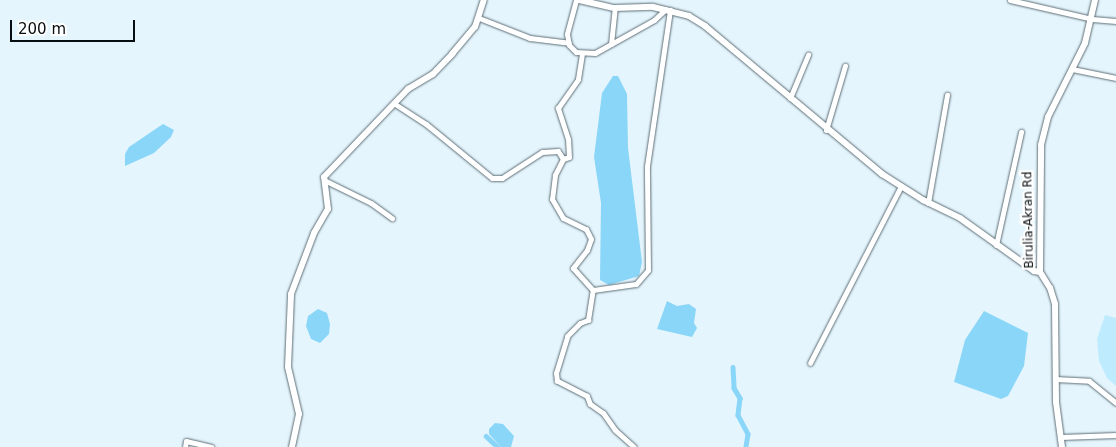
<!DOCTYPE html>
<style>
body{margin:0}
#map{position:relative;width:1116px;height:447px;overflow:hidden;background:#e5f5fd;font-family:"DejaVu Sans",sans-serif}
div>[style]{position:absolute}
.green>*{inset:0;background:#bfebff}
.water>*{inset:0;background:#8ad6f8}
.canal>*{height:4.5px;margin:-2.25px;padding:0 2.25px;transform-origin:2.25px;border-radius:2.25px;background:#8ad6f8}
.roads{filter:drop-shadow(0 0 1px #5d6e77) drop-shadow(0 0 1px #5d6e77)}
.minor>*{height:5px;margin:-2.5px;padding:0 2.5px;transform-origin:2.5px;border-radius:2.5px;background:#fff}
.tertiary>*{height:6px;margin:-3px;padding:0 3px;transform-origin:3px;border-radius:3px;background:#fff}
span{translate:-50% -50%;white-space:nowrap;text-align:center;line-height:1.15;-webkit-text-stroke:4.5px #fff;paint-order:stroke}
.street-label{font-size:12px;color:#070e11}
.scale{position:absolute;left:10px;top:20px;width:125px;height:22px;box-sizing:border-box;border:2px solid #070e11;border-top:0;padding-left:6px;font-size:15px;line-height:18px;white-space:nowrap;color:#070e11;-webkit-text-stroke:4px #fff;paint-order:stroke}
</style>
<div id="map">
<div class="green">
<div style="clip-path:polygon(1105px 315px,1116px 318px,1116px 386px,1107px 378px,1099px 361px,1097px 339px)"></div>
</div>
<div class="water">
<div style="clip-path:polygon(613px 76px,618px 76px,627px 94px,628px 148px,642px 262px,639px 276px,609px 285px,600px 280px,601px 203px,594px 157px,602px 93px)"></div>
<div style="clip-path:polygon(163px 124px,174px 130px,171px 137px,154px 153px,125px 166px,125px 154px,129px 147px)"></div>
<div style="clip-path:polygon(667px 301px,677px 306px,689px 304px,696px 309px,694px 323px,697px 328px,692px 337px,657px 329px)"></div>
<div style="clip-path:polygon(318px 309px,327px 313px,330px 324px,329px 334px,320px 343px,311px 339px,306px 326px,308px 316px)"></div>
<div style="clip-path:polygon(984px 311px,1028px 333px,1024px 366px,1008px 396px,1001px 399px,954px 382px,965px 340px)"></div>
<div style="clip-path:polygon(495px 423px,503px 424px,514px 436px,511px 447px,501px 447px,489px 434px,489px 429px)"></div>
</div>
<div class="canal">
<div style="left:733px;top:367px;width:21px;rotate:87deg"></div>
<div style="left:734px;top:388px;width:12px;rotate:59deg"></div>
<div style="left:740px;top:398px;width:17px;rotate:97deg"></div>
<div style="left:738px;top:415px;width:21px;rotate:62deg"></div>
<div style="left:748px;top:434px;width:13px;rotate:99deg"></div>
<div style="left:486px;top:436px;width:16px;rotate:43deg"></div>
</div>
<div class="roads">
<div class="minor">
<div style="left:576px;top:0;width:35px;rotate:105deg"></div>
<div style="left:567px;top:34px;width:11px;rotate:80deg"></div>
<div style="left:569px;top:45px;width:10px;rotate:45deg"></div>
<div style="left:576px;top:52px;width:19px;rotate:3deg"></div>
<div style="left:595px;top:53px;width:68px;rotate:-29.2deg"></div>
<div style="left:654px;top:20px;width:16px;rotate:-43deg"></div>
<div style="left:1010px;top:0;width:84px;rotate:13deg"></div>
<div style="left:1092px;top:19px;width:24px;rotate:5deg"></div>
<div style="left:479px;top:18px;width:55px;rotate:21.4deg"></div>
<div style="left:530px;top:38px;width:39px;rotate:7deg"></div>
<div style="left:611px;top:44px;width:36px;rotate:-84deg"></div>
<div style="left:1072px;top:69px;width:45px;rotate:11.6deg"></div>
<div style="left:790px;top:98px;width:47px;rotate:-67.3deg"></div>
<div style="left:395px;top:104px;width:37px;rotate:33deg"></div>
<div style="left:426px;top:124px;width:85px;rotate:39.3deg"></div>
<div style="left:492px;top:178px;width:10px"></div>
<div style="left:502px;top:178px;width:48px;rotate:-33deg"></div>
<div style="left:542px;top:152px;width:16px;rotate:-4deg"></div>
<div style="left:558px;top:151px;width:9px;rotate:58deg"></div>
<div style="left:563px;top:159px;width:18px;rotate:117deg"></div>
<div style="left:555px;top:175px;width:24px;rotate:97deg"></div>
<div style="left:552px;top:199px;width:22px;rotate:60deg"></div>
<div style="left:563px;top:218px;width:25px;rotate:26deg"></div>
<div style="left:586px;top:229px;width:11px;rotate:63deg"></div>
<div style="left:591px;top:239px;width:12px;rotate:110deg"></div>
<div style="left:587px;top:250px;width:23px;rotate:128deg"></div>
<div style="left:573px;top:268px;width:30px;rotate:48deg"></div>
<div style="left:826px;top:130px;width:67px;rotate:-73.5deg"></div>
<div style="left:563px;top:159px;width:6px;rotate:-18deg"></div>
<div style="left:569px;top:157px;width:18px;rotate:-93deg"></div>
<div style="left:568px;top:139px;width:33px;rotate:-108deg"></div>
<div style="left:558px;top:108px;width:35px;rotate:-55deg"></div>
<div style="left:578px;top:79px;width:26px;rotate:-81deg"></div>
<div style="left:324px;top:180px;width:52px;rotate:26.1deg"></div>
<div style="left:371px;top:203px;width:26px;rotate:36deg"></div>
<div style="left:928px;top:203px;width:110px;rotate:-80deg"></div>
<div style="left:996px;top:245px;width:116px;rotate:-77.5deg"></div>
<div style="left:810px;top:363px;width:199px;rotate:-62.8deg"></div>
<div style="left:1055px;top:379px;width:34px;rotate:3deg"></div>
<div style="left:1089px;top:381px;width:35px;rotate:39deg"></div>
<div style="left:1061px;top:437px;width:55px;rotate:-2.1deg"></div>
<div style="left:185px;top:447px;width:6px;rotate:-81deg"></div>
<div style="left:186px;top:441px;width:26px;rotate:13deg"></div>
<div style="left:634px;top:447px;width:25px;rotate:-138deg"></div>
<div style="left:615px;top:430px;width:21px;rotate:-125deg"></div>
<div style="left:603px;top:413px;width:16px;rotate:-145deg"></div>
<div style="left:590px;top:404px;width:9px;rotate:-111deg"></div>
<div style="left:587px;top:396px;width:34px;rotate:-153deg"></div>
<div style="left:557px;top:381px;width:8px;rotate:-97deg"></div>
<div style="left:556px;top:373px;width:39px;rotate:-73deg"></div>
<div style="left:567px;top:336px;width:18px;rotate:-45deg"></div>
<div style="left:580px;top:323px;width:9px;rotate:-21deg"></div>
<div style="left:588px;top:320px;width:30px;rotate:-81deg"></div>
<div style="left:593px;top:290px;width:43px;rotate:-7.9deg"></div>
<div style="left:636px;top:284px;width:18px;rotate:-49deg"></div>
<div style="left:648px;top:270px;width:104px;rotate:-90.6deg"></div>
<div style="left:647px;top:166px;width:158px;rotate:-81.6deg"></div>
</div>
<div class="tertiary">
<div style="left:579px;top:0;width:37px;rotate:13deg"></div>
<div style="left:615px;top:8px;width:38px;rotate:-2deg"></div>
<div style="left:653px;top:7px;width:37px;rotate:14deg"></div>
<div style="left:689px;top:16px;width:19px;rotate:32deg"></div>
<div style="left:705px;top:26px;width:231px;rotate:39.9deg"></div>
<div style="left:882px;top:174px;width:49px;rotate:32.4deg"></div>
<div style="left:923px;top:200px;width:41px;rotate:25.9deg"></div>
<div style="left:960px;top:218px;width:91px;rotate:35.6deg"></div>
<div style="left:1034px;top:271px;width:6px;rotate:9deg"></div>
<div style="left:292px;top:447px;width:34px;rotate:-78deg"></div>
<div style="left:299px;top:414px;width:48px;rotate:-103.2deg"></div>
<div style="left:288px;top:367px;width:73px;rotate:-87.6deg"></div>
<div style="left:291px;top:294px;width:65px;rotate:-69.3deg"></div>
<div style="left:314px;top:233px;width:28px;rotate:-60deg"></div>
<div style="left:328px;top:209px;width:32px;rotate:-97deg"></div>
<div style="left:324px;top:177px;width:122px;rotate:-46.3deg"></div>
<div style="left:408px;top:89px;width:29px;rotate:-31deg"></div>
<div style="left:433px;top:74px;width:28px;rotate:-46deg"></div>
<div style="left:452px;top:54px;width:35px;rotate:-50deg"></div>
<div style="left:475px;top:27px;width:28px;rotate:-72deg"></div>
<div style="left:1062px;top:447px;width:45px;rotate:-97.6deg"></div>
<div style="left:1056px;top:402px;width:98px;rotate:-90.6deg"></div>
<div style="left:1055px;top:304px;width:17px;rotate:-107deg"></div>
<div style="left:1050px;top:288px;width:19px;rotate:-122deg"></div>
<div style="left:1040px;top:272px;width:127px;rotate:-89.5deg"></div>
<div style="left:1041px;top:145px;width:29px;rotate:-76deg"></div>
<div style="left:1048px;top:117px;width:83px;rotate:-63.4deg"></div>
<div style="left:1085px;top:43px;width:44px;rotate:-76.9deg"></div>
</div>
</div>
<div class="street-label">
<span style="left:1029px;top:220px;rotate:-91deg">Birulia-Akran Rd</span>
</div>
<div class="scale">200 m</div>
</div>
